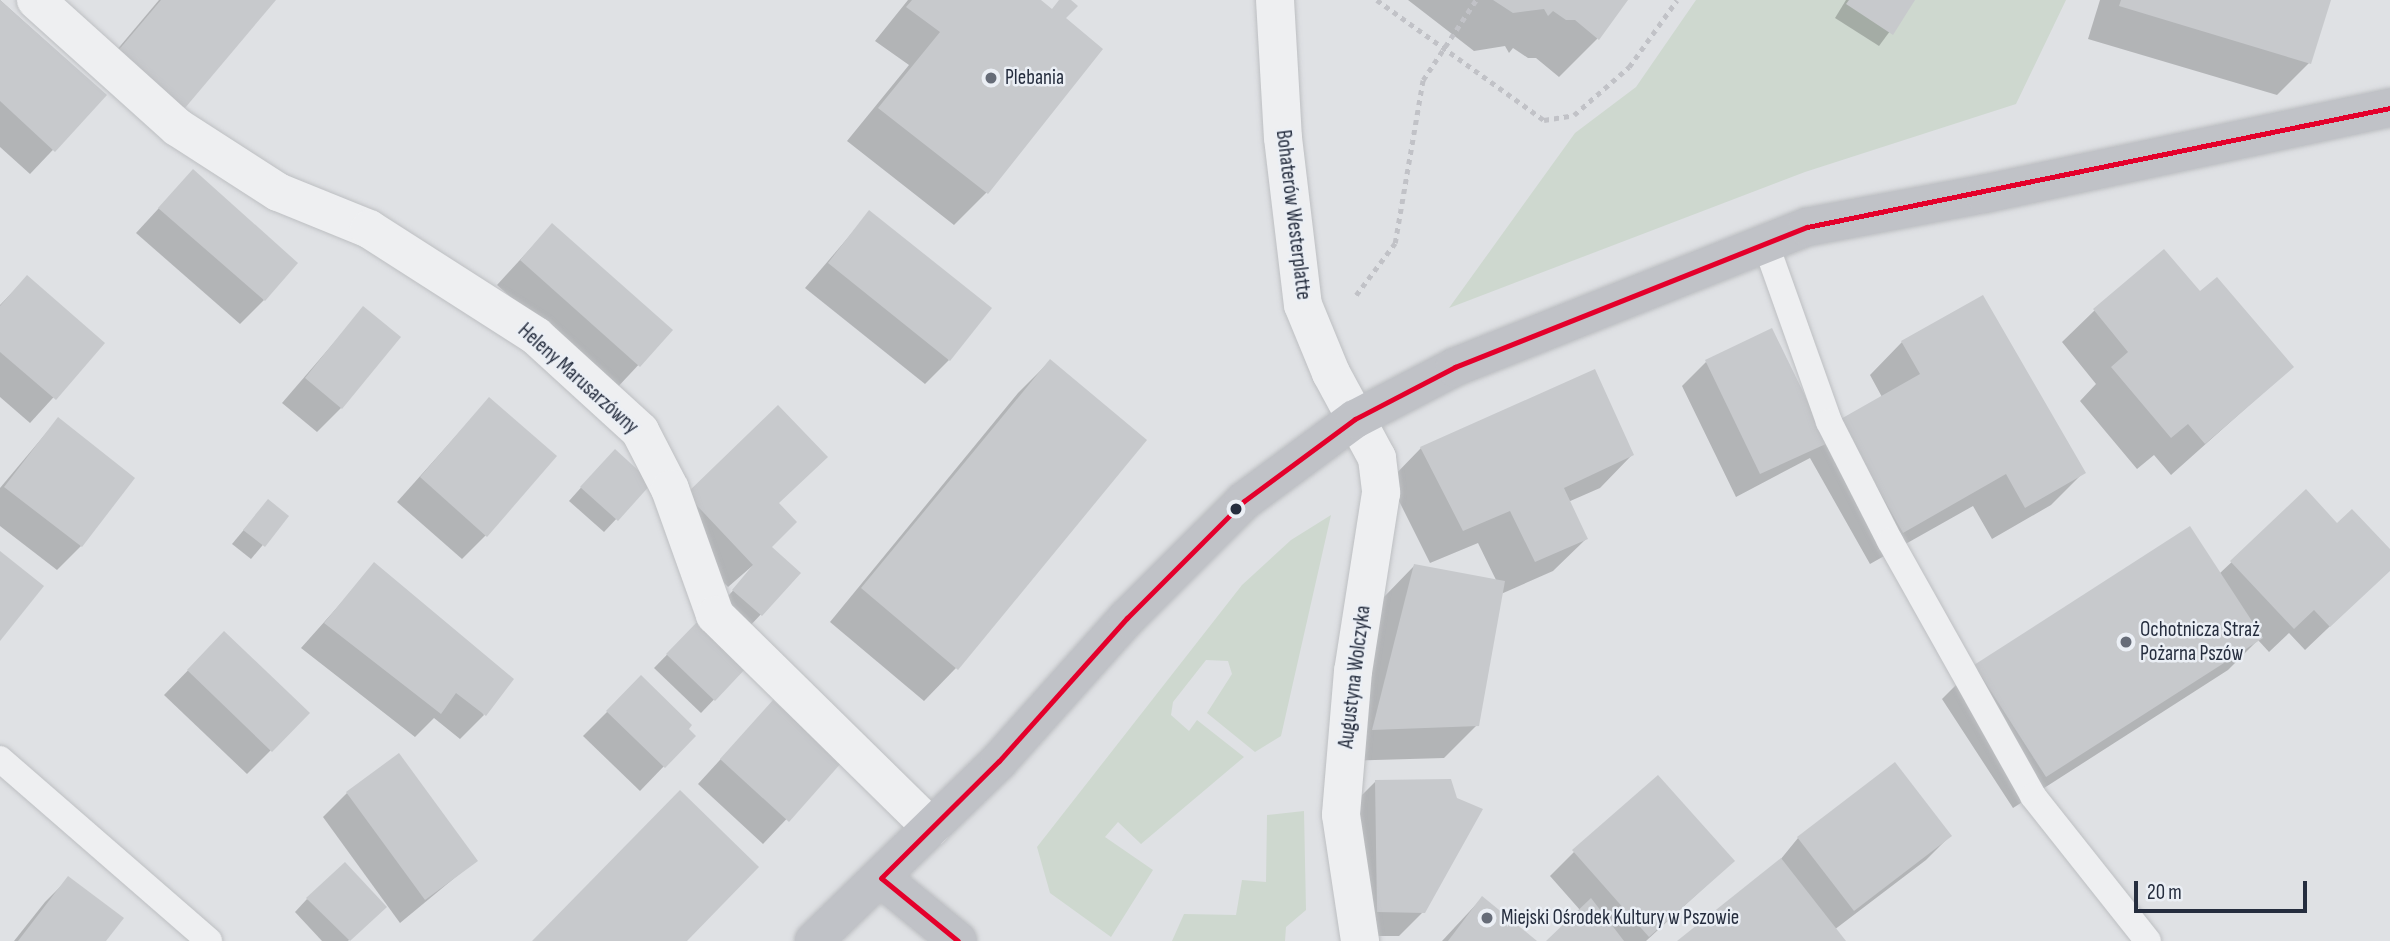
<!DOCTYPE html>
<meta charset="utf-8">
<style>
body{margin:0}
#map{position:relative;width:2390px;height:941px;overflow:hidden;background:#dfe1e4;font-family:"Sofia Sans Condensed",sans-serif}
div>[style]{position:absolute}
.green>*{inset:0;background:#ced8cf}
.shadow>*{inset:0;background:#0003}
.building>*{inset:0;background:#c7c9cc}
.path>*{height:4.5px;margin-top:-2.25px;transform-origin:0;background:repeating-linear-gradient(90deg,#c1c2c7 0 5px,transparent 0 10px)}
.roads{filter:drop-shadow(0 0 2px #bdbfc2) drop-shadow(0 0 2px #bdbfc2)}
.lane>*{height:26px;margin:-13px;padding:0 13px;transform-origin:13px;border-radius:13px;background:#eeeff1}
.street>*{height:38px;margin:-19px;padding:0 19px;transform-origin:19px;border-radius:19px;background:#eeeff1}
.secondary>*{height:38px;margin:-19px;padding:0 19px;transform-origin:19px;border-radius:19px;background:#c0c2c7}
.bus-1>*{height:5px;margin:-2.5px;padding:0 2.5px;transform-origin:2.5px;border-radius:2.5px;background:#e4002b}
.dots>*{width:19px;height:19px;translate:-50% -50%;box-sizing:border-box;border:4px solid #ebeff5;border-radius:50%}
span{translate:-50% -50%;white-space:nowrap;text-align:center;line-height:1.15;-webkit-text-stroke:5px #ebeff5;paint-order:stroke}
.poi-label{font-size:21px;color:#252d3e}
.left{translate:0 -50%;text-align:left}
.street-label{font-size:21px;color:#252d3e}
.scale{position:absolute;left:2134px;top:881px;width:173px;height:32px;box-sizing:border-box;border:4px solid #252d3e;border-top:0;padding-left:9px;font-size:21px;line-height:24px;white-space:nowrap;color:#252d3e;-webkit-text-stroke:5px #ebeff5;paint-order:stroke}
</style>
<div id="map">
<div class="green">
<div style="clip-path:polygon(1696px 0,2066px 0,2016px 104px,1805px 172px,1449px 308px,1575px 133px,1636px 87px)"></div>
<div style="clip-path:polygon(1331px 515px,1281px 736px,1255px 752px,1207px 713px,1232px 674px,1228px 661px,1206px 660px,1173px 702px,1171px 715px,1189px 731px,1197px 720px,1244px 757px,1141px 844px,1118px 822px,1105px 837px,1153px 870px,1111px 937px,1050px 893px,1037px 847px,1242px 585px,1291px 540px)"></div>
<div style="clip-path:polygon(1304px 811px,1306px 910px,1286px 927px,1285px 941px,1172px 941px,1184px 914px,1236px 915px,1242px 880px,1266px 882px,1267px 815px)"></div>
</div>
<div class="shadow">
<div style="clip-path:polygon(0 0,105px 95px,30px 174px,0 147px)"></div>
<div style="clip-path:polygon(159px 0,274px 0,183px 107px,94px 77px)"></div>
<div style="clip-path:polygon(908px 0,1039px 0,1051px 11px,1061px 0,1068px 0,1064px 18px,1101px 49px,986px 193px,954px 225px,847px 141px,909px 65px,875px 41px)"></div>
<div style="clip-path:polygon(1408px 0,1626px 0,1597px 39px,1559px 77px,1536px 58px,1528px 58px,1513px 48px,1509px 53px,1505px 46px,1474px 51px)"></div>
<div style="clip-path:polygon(1846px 0,1913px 0,1879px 46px,1835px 18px)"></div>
<div style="clip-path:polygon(2100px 0,2329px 0,2309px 63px,2277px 95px,2088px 39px)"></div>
<div style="clip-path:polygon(193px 171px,264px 300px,240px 324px,136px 233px)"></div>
<div style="clip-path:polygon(869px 213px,949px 360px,925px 384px,805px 288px)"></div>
<div style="clip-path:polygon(552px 225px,671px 330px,615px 390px,497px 285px)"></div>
<div style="clip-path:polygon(27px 277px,103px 343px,30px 423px,0 397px,0 305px)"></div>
<div style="clip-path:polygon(2200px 293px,2292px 367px,2171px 475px,2154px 455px,2137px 469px,2080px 401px,2096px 384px,2062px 342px,2095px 310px)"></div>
<div style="clip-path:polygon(363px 309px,341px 408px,317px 432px,282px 403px)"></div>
<div style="clip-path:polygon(1902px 342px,2083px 473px,2051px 505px,1992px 539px,1973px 506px,1870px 564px,1810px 458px,1736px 497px,1682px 386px,1706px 362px,1824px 438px,1882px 397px,1870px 375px)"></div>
<div style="clip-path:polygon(1050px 361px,956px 668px,924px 701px,830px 622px,1018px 393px)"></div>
<div style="clip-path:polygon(489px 399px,486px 535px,462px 559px,397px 502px)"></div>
<div style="clip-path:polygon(58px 419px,81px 546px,57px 570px,0 526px,0 488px)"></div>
<div style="clip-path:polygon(1421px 448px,1632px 455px,1600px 488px,1568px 502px,1586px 539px,1553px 571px,1501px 594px,1477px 725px,1444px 758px,1341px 761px,1382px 599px,1414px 566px,1497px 582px,1478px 543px,1430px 563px,1389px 481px)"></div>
<div style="clip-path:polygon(602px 464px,650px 483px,604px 532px,569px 501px)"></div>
<div style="clip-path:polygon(2306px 492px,2337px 526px,2390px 552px,2390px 569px,2305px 650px,2289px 633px,2269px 652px,2258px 640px,2228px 670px,2013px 808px,1942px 699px,1975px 666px,2219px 574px)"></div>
<div style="clip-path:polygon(687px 496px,777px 504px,770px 547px,799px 574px,748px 628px,721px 604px,765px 555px,728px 587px,663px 520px)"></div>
<div style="clip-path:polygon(268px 501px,287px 516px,251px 559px,232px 544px)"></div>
<div style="clip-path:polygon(375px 565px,484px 715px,460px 739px,434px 718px,415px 737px,301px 648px)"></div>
<div style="clip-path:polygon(698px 623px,745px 667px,701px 713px,654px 668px)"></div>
<div style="clip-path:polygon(201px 657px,271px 750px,247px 774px,164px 695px)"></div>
<div style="clip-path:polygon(617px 702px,686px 729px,693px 736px,640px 791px,583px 736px)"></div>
<div style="clip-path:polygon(773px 702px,840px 762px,763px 844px,698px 784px)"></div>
<div style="clip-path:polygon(1895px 765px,1950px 836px,1926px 860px,1834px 930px,1843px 941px,1680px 941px,1776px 865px,1798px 838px)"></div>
<div style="clip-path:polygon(1376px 781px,1423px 912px,1399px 936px,1354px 936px,1351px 806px)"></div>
<div style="clip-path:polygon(347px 793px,475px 861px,400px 923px,323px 817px)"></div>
<div style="clip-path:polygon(1574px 852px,1733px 861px,1646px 941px,1548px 941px,1580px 910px,1550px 876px)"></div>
<div style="clip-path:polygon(69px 878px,104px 941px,14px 941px,45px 902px)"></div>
<div style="clip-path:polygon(1482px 898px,1534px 941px,1442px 941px)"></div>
<div style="clip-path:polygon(307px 899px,372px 919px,348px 941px,322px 941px,295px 912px)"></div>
</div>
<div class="building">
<div style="clip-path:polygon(0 0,107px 95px,55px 152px,0 101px)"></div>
<div style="clip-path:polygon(161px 0,276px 0,185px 108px,117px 52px)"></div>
<div style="clip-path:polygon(912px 0,1041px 0,1052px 9px,1059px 0,1071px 0,1078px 6px,1066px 18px,1103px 49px,988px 194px,878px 108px,940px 32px,906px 7px)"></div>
<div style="clip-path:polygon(1493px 0,1628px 0,1599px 40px,1575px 20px,1566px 20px,1553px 11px,1548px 16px,1544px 9px,1513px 13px)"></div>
<div style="clip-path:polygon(1849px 0,1915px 0,1893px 35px,1846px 4px)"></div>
<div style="clip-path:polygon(2121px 0,2331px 0,2311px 64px,2119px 6px)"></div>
<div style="clip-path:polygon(193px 169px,298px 263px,265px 301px,158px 208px)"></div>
<div style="clip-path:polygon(869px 210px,992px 308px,950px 361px,828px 263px)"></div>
<div style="clip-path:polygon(552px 223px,673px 330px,640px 367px,520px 260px)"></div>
<div style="clip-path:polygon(2164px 249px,2200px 291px,2217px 277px,2294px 367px,2205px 444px,2188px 424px,2171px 438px,2111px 367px,2128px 352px,2093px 309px)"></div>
<div style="clip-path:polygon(27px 275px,105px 343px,56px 400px,0 352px,0 306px)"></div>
<div style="clip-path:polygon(1983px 295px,2086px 473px,2025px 508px,2006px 474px,1903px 533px,1839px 420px,1920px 374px,1901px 341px)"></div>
<div style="clip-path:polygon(363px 306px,401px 337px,342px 409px,305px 378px)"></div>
<div style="clip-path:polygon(1772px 328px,1828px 443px,1760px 474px,1705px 360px)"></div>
<div style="clip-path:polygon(1050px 359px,1147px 440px,958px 670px,861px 588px)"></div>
<div style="clip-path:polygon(1595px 369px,1634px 455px,1564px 488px,1588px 539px,1535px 562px,1510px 511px,1463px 531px,1420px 447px)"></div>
<div style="clip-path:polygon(489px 397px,557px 456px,487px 537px,420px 477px)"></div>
<div style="clip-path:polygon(778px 405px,828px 457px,779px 503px,797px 522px,772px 547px,801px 573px,762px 616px,732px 590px,753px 565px,686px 494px)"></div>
<div style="clip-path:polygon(58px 417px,135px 478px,82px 547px,4px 487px)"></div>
<div style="clip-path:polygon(615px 449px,652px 483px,618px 521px,580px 487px)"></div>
<div style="clip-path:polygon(2306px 489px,2337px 523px,2352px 509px,2390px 549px,2390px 571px,2330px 627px,2314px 610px,2294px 629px,2230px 561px)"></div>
<div style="clip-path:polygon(268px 499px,289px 516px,265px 547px,243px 530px)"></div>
<div style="clip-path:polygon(2190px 526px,2263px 638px,2046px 777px,1974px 665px)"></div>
<div style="clip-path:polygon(0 551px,44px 586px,0 641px)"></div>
<div style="clip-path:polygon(374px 562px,514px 679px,486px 716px,456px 693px,441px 714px,324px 623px)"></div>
<div style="clip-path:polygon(1414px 564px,1505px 581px,1479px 726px,1372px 730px)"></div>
<div style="clip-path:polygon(698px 621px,747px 667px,715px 701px,666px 654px)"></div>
<div style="clip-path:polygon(224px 631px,310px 713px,272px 752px,187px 670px)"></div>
<div style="clip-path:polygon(641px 675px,692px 725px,689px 729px,696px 736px,665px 768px,606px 711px)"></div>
<div style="clip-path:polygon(773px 700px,842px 762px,789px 822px,720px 759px)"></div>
<div style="clip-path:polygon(399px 753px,478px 861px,425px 900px,346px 792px)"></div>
<div style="clip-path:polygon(1895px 762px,1952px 836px,1854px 911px,1797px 837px)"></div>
<div style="clip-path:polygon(1658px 775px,1735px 861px,1649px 937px,1572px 850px)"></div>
<div style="clip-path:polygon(1451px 779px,1457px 798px,1483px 809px,1425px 913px,1377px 912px,1375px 780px)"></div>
<div style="clip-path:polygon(680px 790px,759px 867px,687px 941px,532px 941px)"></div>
<div style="clip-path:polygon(1781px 858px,1846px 941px,1677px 941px)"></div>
<div style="clip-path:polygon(345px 862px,387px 907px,350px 941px,306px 898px)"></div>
<div style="clip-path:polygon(68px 876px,124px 918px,106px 941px,18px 941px)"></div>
<div style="clip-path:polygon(1482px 896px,1537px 941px,1448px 941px)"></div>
<div style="clip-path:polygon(1591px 898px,1624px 941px,1546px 941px)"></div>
</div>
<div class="path">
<div style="left:1377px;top:0;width:206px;rotate:35.7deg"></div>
<div style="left:1544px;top:120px;width:30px;rotate:-9deg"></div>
<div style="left:1574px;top:115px;width:73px;rotate:-41.1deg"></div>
<div style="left:1629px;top:67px;width:82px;rotate:-54.4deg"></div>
<div style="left:1356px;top:295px;width:65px;rotate:-53.1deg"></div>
<div style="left:1395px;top:243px;width:165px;rotate:-80.3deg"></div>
<div style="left:1423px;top:80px;width:96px;rotate:-56.5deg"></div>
</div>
<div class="roads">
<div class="lane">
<div style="left:1765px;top:242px;width:191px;rotate:70.4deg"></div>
<div style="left:1829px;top:422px;width:134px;rotate:62.9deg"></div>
<div style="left:1890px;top:541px;width:292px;rotate:60.7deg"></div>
<div style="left:2033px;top:796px;width:185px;rotate:51.6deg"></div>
<div style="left:0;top:759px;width:277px;rotate:41deg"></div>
</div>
<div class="street">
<div style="left:36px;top:0;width:190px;rotate:42deg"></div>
<div style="left:177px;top:127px;width:120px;rotate:32.8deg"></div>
<div style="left:278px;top:192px;width:98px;rotate:22.1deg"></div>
<div style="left:369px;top:229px;width:198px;rotate:32.6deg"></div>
<div style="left:536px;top:336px;width:141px;rotate:42.4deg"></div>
<div style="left:640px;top:431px;width:65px;rotate:62.7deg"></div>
<div style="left:670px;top:489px;width:134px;rotate:70.3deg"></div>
<div style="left:715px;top:615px;width:303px;rotate:44.5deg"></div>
<div style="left:1275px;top:0;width:138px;rotate:86.7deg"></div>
<div style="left:1283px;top:138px;width:168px;rotate:83.2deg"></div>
<div style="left:1303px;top:305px;width:74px;rotate:67.6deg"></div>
<div style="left:1331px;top:373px;width:97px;rotate:61.6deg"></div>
<div style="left:1377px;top:458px;width:35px;rotate:83deg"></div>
<div style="left:1381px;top:493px;width:180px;rotate:98.9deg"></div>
<div style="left:1353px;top:671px;width:144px;rotate:94.8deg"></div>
<div style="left:1341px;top:815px;width:127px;rotate:81.4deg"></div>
</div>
<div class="secondary">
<div style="left:881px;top:878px;width:99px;rotate:39.3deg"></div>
<div style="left:814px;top:941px;width:258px;rotate:-44.2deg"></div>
<div style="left:999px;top:761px;width:192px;rotate:-48.2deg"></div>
<div style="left:1127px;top:618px;width:165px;rotate:-45deg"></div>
<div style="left:1244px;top:501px;width:138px;rotate:-36.5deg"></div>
<div style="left:1355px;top:419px;width:113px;rotate:-27.5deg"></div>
<div style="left:1455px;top:367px;width:379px;rotate:-21.7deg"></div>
<div style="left:1807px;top:227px;width:180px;rotate:-10.6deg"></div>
<div style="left:1984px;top:194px;width:415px;rotate:-12deg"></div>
</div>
</div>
<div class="bus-1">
<div style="left:958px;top:941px;width:99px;rotate:-140.7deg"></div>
<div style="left:881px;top:878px;width:166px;rotate:-44.8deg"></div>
<div style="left:999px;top:761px;width:192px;rotate:-48.2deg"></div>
<div style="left:1127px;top:618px;width:165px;rotate:-45deg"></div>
<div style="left:1244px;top:501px;width:138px;rotate:-36.5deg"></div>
<div style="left:1355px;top:419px;width:113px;rotate:-27.5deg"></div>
<div style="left:1455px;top:367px;width:379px;rotate:-21.7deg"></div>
<div style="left:1807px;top:227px;width:595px;rotate:-11.54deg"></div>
</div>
<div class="dots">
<div style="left:991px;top:78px;background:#666c78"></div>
<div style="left:1236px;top:509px;background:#252d3e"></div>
<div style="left:2126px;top:642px;background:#666c78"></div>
<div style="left:1487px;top:918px;background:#666c78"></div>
</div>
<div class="poi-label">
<span class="left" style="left:1005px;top:78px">Plebania</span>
<span class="left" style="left:2140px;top:642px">Ochotnicza Straż<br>Pożarna Pszów</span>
<span class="left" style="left:1501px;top:918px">Miejski Ośrodek Kultury w Pszowie</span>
</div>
<div class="street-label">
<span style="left:1293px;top:215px;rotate:83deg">Bohaterów Westerplatte</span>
<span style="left:578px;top:379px;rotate:42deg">Heleny Marusarzówny</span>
<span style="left:1355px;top:677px;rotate:-83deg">Augustyna Wolczyka</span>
</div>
<div class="scale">20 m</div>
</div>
